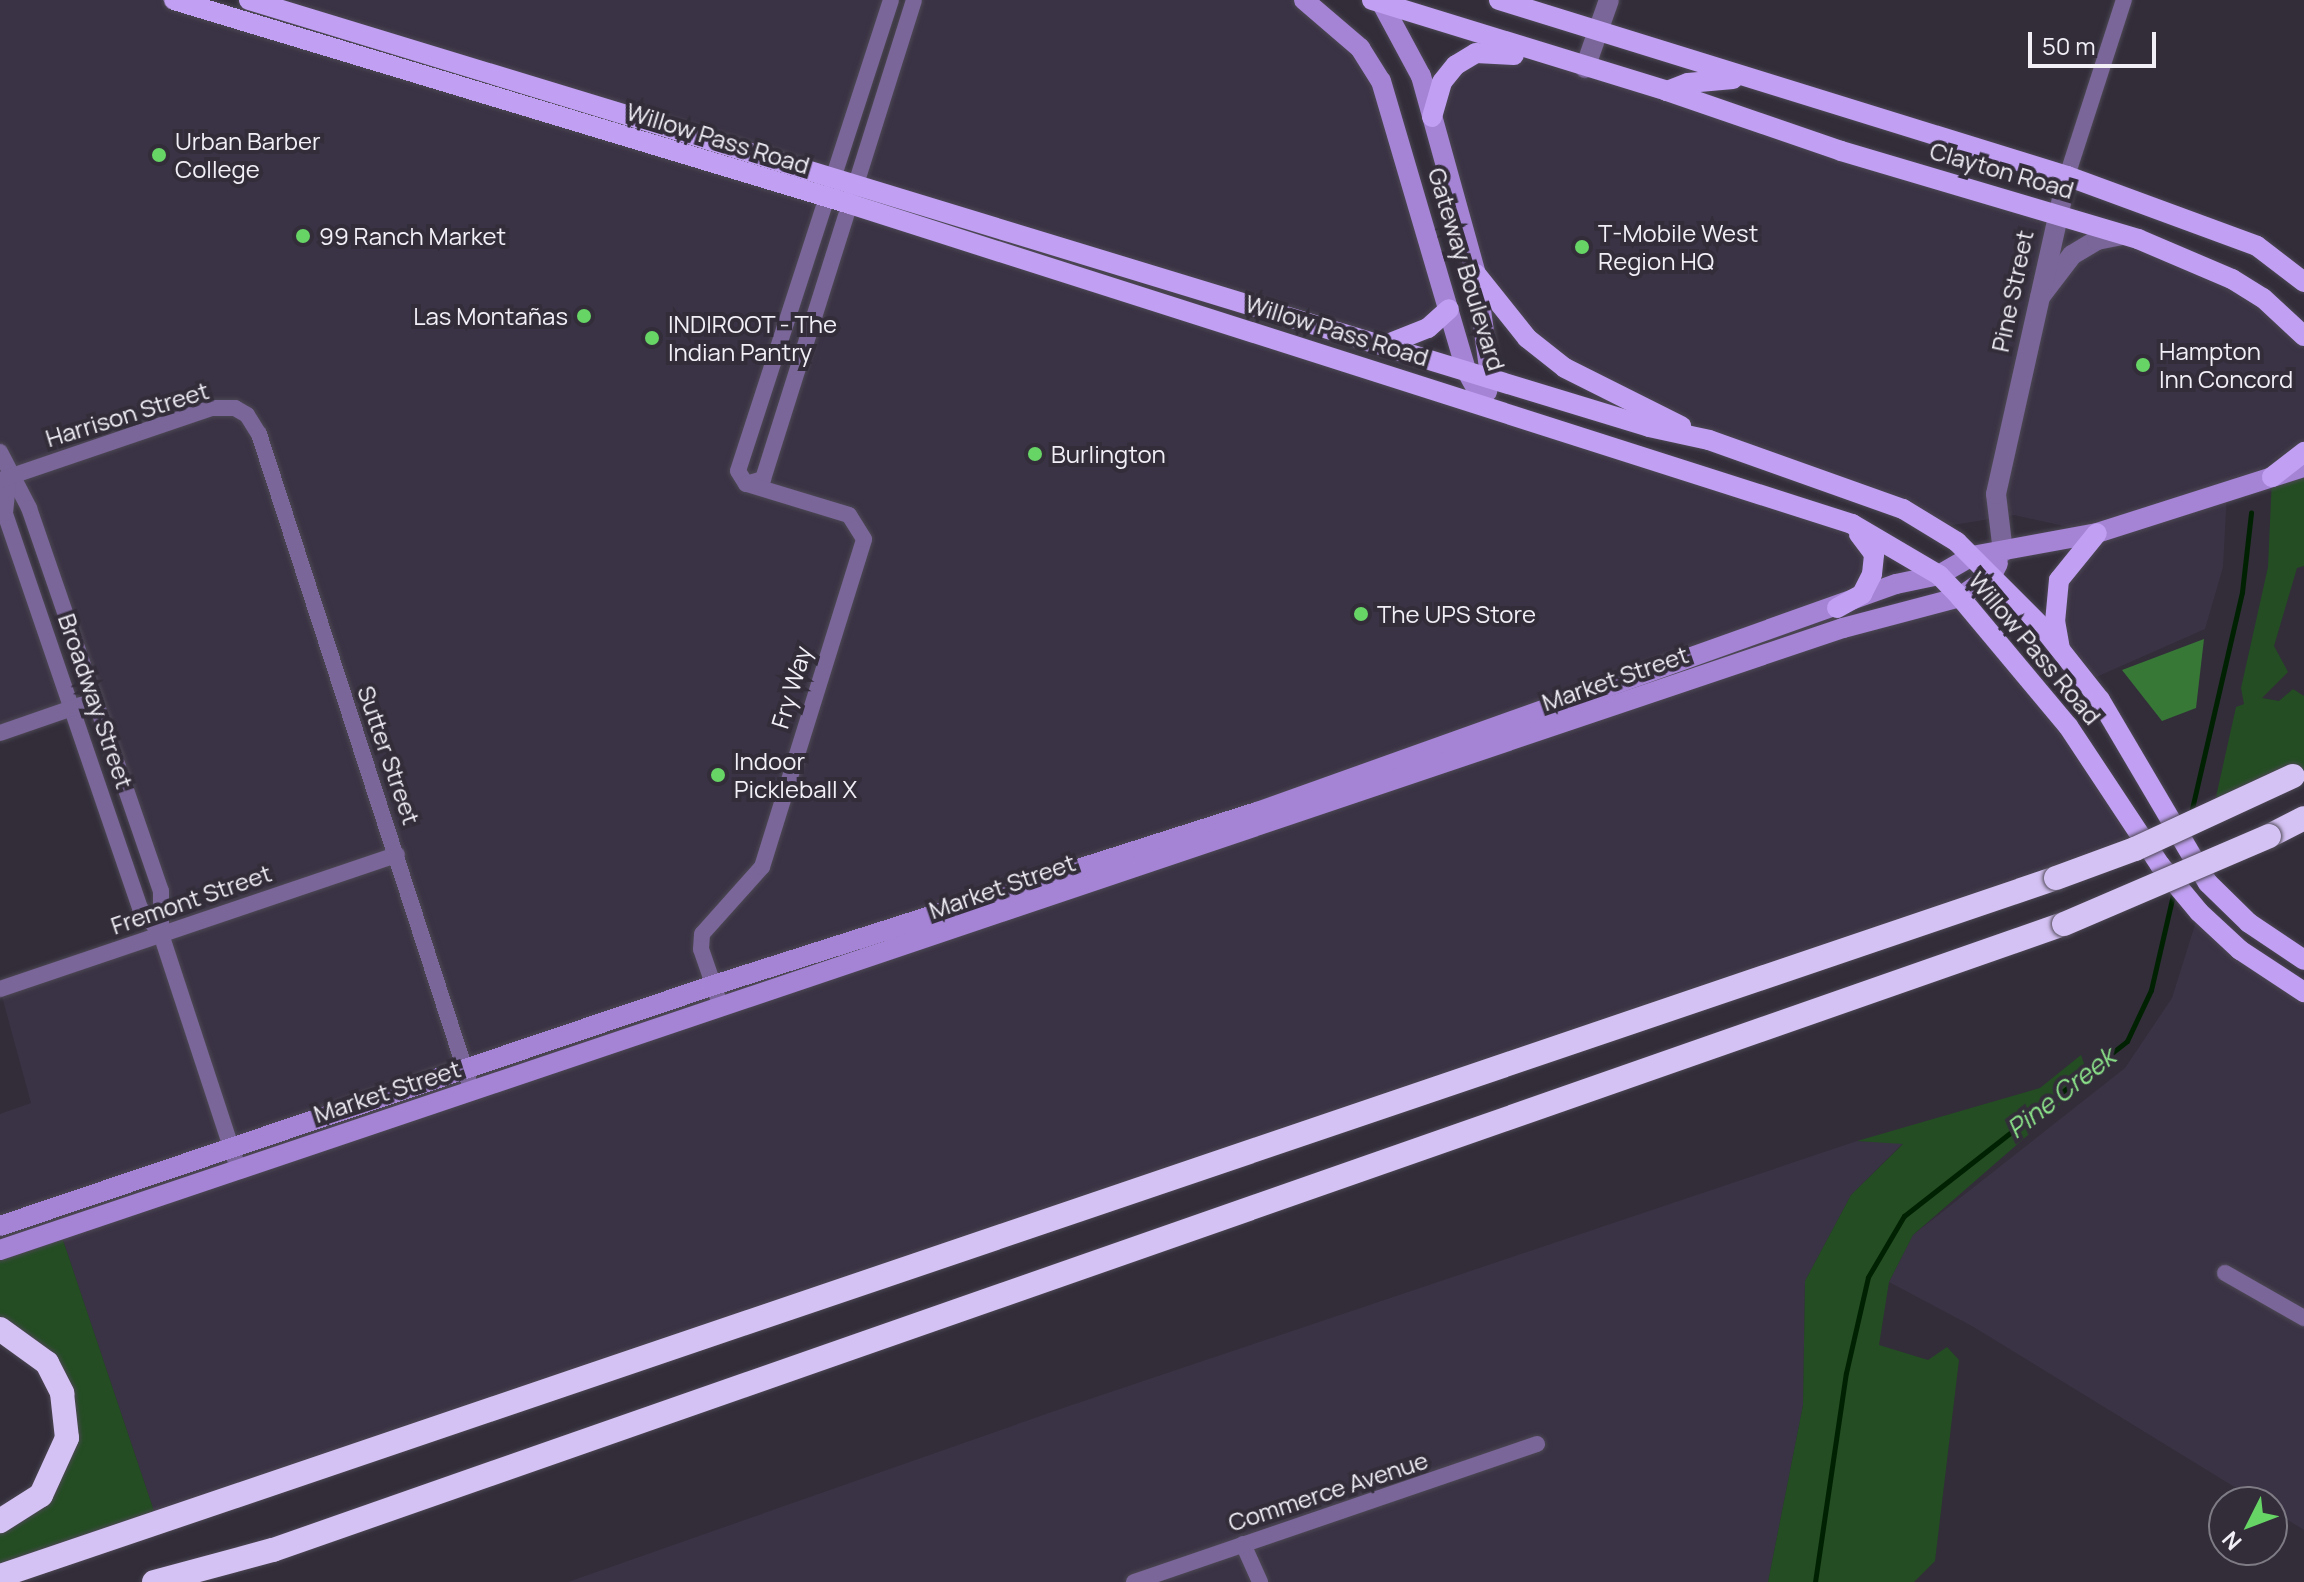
<!DOCTYPE html>
<meta charset="utf-8">
<style>
body{margin:0}
#map{position:relative;width:2304px;height:1582px;overflow:hidden;background:#322d39;font-family:Manrope,sans-serif}
div>[style]{position:absolute}
.built>*{inset:0;background:#3a3345}
.green>*{inset:0;background:#244d23}
.forest>*{inset:0;background:#377837}
.stream>*{height:5px;margin:-2.5px;padding:0 2.5px;transform-origin:2.5px;border-radius:2.5px;background:#012202}
.roads{filter:drop-shadow(0 0 2px #4d4854) drop-shadow(0 0 2px #4d4854)}
.minor>*{height:16px;margin:-8px;padding:0 8px;transform-origin:8px;border-radius:8px;background:#7a6699}
.tertiary>*{height:20px;margin:-10px;padding:0 10px;transform-origin:10px;border-radius:10px;background:#7a6699}
.secondary>*{height:20px;margin:-10px;padding:0 10px;transform-origin:10px;border-radius:10px;background:#a584d5}
.primary>*{height:20px;margin:-10px;padding:0 10px;transform-origin:10px;border-radius:10px;background:#c1a0f3}
.motorway>*{height:24px;margin:-12px;padding:0 12px;transform-origin:12px;border-radius:12px;background:#d5c2f4}
.bridges{filter:drop-shadow(0 0 2px #4d4854) drop-shadow(0 0 2px #4d4854)}
.motorway-bridge>*{height:24px;margin:-12px;padding:0 12px;transform-origin:12px;border-radius:12px;background:#d5c2f4}
.dots>*{width:22px;height:22px;translate:-50% -50%;box-sizing:border-box;border:4px solid #322d39;border-radius:50%}
span{translate:-50% -50%;white-space:nowrap;text-align:center;line-height:1.15;-webkit-text-stroke:8px #322d39;paint-order:stroke}
.street-label{font-size:24px;color:#f2eff7}
.poi-label{font-size:24px;color:#f2eff7}
.left{translate:0 -50%;text-align:left}
.right{translate:-100% -50%;text-align:right}
.water-label{font-size:26px;color:#8de58b;font-style:italic}
.north{position:absolute;left:2208px;top:1486px;width:80px;height:80px;box-sizing:border-box;background:#322d39;border:2px solid #7f7b85;border-radius:50%;rotate:228deg;font-size:22px;font-weight:700;line-height:32px;text-align:center;color:#f2eff7}
.north::after{content:'';display:block;margin:auto;width:28px;height:36px;background:#67d466;clip-path:polygon(50% 0,100% 100%,50% 72%,0 100%)}
.scale{position:absolute;left:2028px;top:32px;width:128px;height:36px;box-sizing:border-box;border:4px solid #f2eff7;border-top:0;padding-left:10px;font-size:24px;line-height:28px;white-space:nowrap;color:#f2eff7;-webkit-text-stroke:6px #322d39;paint-order:stroke}
</style>
<div id="map">
<div class="built">
<div style="clip-path:polygon(0 0,190px 0,1852px 524px,1872px 574px,1837px 608px,0 1226px,0 1114px,31px 1103px,0 989px,161px 934px,161px 891px,9px 478px,5px 513px,73px 708px,0 733px)"></div>
<div style="clip-path:polygon(249px 0,891px 0,835px 178px)"></div>
<div style="clip-path:polygon(914px 0,1304px 0,1360px 48px,1449px 309px,1385px 345px,855px 184px)"></div>
<div style="clip-path:polygon(1503px 52px,1554px 68px,1595px 71px,2056px 211px,2263px 298px,2304px 348px,2304px 440px,2227px 492px,2223px 567px,2205px 629px,2085px 682px,2061px 653px,2065px 588px,2096px 533px,2014px 515px,1935px 528px,1709px 440px,1565px 368px,1476px 274px,1432px 117px,1456px 65px)"></div>
<div style="clip-path:polygon(1960px 597px,2147px 844px,158px 1523px,59px 1228px)"></div>
<div style="clip-path:polygon(2199px 912px,2304px 992px,2304px 1530px,2272px 1510px,2272px 1502px,2259px 1502px,1972px 1326px,1889px 1282px,1913px 1235px,2125px 1068px,2172px 998px)"></div>
<div style="clip-path:polygon(1857px 1141px,1903px 1143px,1851px 1195px,1805px 1281px,1803px 1405px,1768px 1582px,568px 1582px,1069px 1406px)"></div>
</div>
<div class="green">
<div style="clip-path:polygon(2304px 467px,2304px 566px,2297px 568px,2274px 646px,2288px 672px,2262px 698px,2279px 701px,2293px 689px,2304px 696px,2304px 770px,2212px 815px,2236px 707px,2244px 704px,2241px 688px,2268px 567px,2272px 477px)"></div>
<div style="clip-path:polygon(2081px 1055px,2087px 1072px,2052px 1114px,1913px 1235px,1889px 1282px,1879px 1345px,1928px 1360px,1947px 1347px,1959px 1360px,1935px 1561px,1914px 1582px,1768px 1582px,1803px 1405px,1805px 1281px,1851px 1195px,1903px 1144px,1857px 1141px,2040px 1088px)"></div>
<div style="clip-path:polygon(59px 1228px,158px 1523px,0 1576px,0 1521px,58px 1465px,62px 1393px,0 1329px,0 1250px)"></div>
</div>
<div class="forest">
<div style="clip-path:polygon(2204px 639px,2196px 708px,2162px 721px,2122px 670px)"></div>
</div>
<div class="stream">
<div style="left:2191px;top:813px;width:227px;rotate:-77deg"></div>
<div style="left:2242px;top:592px;width:80px;rotate:-83.5deg"></div>
<div style="left:1815px;top:1582px;width:211px;rotate:-81.6deg"></div>
<div style="left:1846px;top:1373px;width:98px;rotate:-77.1deg"></div>
<div style="left:1868px;top:1277px;width:71px;rotate:-59.5deg"></div>
<div style="left:1904px;top:1216px;width:283px;rotate:-38.1deg"></div>
<div style="left:2127px;top:1041px;width:56px;rotate:-64.8deg"></div>
<div style="left:2151px;top:990px;width:103px;rotate:-77deg"></div>
</div>
<div class="roads">
<div class="minor">
<div style="left:891px;top:0;width:495px;rotate:108deg"></div>
<div style="left:738px;top:471px;width:15px;rotate:58deg"></div>
<div style="left:746px;top:484px;width:18px;rotate:-16deg"></div>
<div style="left:763px;top:479px;width:502px;rotate:-72.5deg"></div>
<div style="left:2067px;top:176px;width:185px;rotate:-72.1deg"></div>
<div style="left:0;top:452px;width:63px;rotate:62.6deg"></div>
<div style="left:29px;top:508px;width:405px;rotate:71deg"></div>
<div style="left:161px;top:891px;width:43px;rotate:90deg"></div>
<div style="left:161px;top:934px;width:33px;rotate:-129deg"></div>
<div style="left:140px;top:908px;width:417px;rotate:-108.9deg"></div>
<div style="left:5px;top:513px;width:36px;rotate:-84deg"></div>
<div style="left:0;top:480px;width:223px;rotate:-18.8deg"></div>
<div style="left:211px;top:408px;width:24px"></div>
<div style="left:235px;top:408px;width:14px;rotate:30deg"></div>
<div style="left:247px;top:415px;width:22px;rotate:58deg"></div>
<div style="left:259px;top:434px;width:691px;rotate:72.04deg"></div>
<div style="left:0;top:733px;width:86px;rotate:-19.1deg"></div>
<div style="left:161px;top:934px;width:237px;rotate:71.8deg"></div>
<div style="left:0;top:989px;width:419px;rotate:-18.7deg"></div>
<div style="left:721px;top:1007px;width:61px;rotate:-109deg"></div>
<div style="left:701px;top:949px;width:15px;rotate:-86deg"></div>
<div style="left:702px;top:934px;width:90px;rotate:-48.2deg"></div>
<div style="left:762px;top:867px;width:343px;rotate:-72.7deg"></div>
<div style="left:864px;top:539px;width:28px;rotate:-122deg"></div>
<div style="left:849px;top:515px;width:107px;rotate:-163.1deg"></div>
<div style="left:2225px;top:1273px;width:91px;rotate:29.7deg"></div>
<div style="left:1243px;top:1544px;width:42px;rotate:65.9deg"></div>
<div style="left:1134px;top:1582px;width:426px;rotate:-18.9deg"></div>
</div>
<div class="tertiary">
<div style="left:1585px;top:68px;width:72px;rotate:-70.6deg"></div>
<div style="left:2040px;top:297px;width:53px;rotate:-52.7deg"></div>
<div style="left:2072px;top:255px;width:29px;rotate:-31deg"></div>
<div style="left:2097px;top:240px;width:26px;rotate:-11deg"></div>
<div style="left:2003px;top:552px;width:58px;rotate:-96.9deg"></div>
<div style="left:1996px;top:494px;width:326px;rotate:-77.4deg"></div>
</div>
<div class="secondary">
<div style="left:1304px;top:0;width:74px;rotate:40.6deg"></div>
<div style="left:1360px;top:48px;width:39px;rotate:58deg"></div>
<div style="left:1381px;top:81px;width:301px;rotate:73.6deg"></div>
<div style="left:1466px;top:370px;width:39px;rotate:61deg"></div>
<div style="left:1380px;top:0;width:86px;rotate:61.7deg"></div>
<div style="left:1421px;top:76px;width:205px;rotate:74.5deg"></div>
<div style="left:1476px;top:274px;width:102px;rotate:82.1deg"></div>
<div style="left:1490px;top:375px;width:17px;rotate:100deg"></div>
<div style="left:0;top:1226px;width:750px;rotate:-18.65deg"></div>
<div style="left:711px;top:986px;width:573px;rotate:-17.68deg"></div>
<div style="left:1257px;top:812px;width:678px;rotate:-19.64deg"></div>
<div style="left:1896px;top:584px;width:44px;rotate:-11.8deg"></div>
<div style="left:1939px;top:575px;width:38px;rotate:-30deg"></div>
<div style="left:1972px;top:556px;width:127px;rotate:-10.4deg"></div>
<div style="left:2097px;top:533px;width:217px;rotate:-17.7deg"></div>
<div style="left:0;top:1250px;width:1945px;rotate:-18.65deg"></div>
<div style="left:1843px;top:628px;width:121px;rotate:-14.8deg"></div>
<div style="left:1960px;top:597px;width:39px;rotate:-35deg"></div>
<div style="left:1992px;top:575px;width:13px;rotate:-63deg"></div>
</div>
<div class="primary">
<div style="left:174px;top:0;width:706px;rotate:16.79deg"></div>
<div style="left:850px;top:204px;width:1052px;rotate:17.71deg"></div>
<div style="left:1852px;top:524px;width:101px;rotate:30.4deg"></div>
<div style="left:1939px;top:575px;width:30px;rotate:46deg"></div>
<div style="left:1960px;top:597px;width:168px;rotate:50.1deg"></div>
<div style="left:2068px;top:726px;width:167px;rotate:56.5deg"></div>
<div style="left:2160px;top:865px;width:61px;rotate:50.3deg"></div>
<div style="left:2199px;top:912px;width:56px;rotate:42.8deg"></div>
<div style="left:2240px;top:950px;width:77px;rotate:33.3deg"></div>
<div style="left:249px;top:0;width:1464px;rotate:16.96deg"></div>
<div style="left:1649px;top:427px;width:61px;rotate:12.2deg"></div>
<div style="left:1709px;top:440px;width:206px;rotate:19.6deg"></div>
<div style="left:1903px;top:509px;width:63px;rotate:31.4deg"></div>
<div style="left:1957px;top:542px;width:122px;rotate:45deg"></div>
<div style="left:2043px;top:628px;width:92px;rotate:51.6deg"></div>
<div style="left:2100px;top:700px;width:212px;rotate:59.5deg"></div>
<div style="left:2208px;top:883px;width:57px;rotate:44.3deg"></div>
<div style="left:2249px;top:923px;width:66px;rotate:33.9deg"></div>
<div style="left:1372px;top:0;width:309px;rotate:17.1deg"></div>
<div style="left:1667px;top:91px;width:184px;rotate:19deg"></div>
<div style="left:1841px;top:151px;width:310px;rotate:16.5deg"></div>
<div style="left:2138px;top:239px;width:102px;rotate:23.1deg"></div>
<div style="left:2232px;top:279px;width:36px;rotate:32deg"></div>
<div style="left:2263px;top:298px;width:56px;rotate:42.8deg"></div>
<div style="left:1499px;top:0;width:595px;rotate:17.22deg"></div>
<div style="left:2067px;top:176px;width:202px;rotate:20.2deg"></div>
<div style="left:2257px;top:246px;width:59px;rotate:37.5deg"></div>
<div style="left:1667px;top:91px;width:22px;rotate:-21deg"></div>
<div style="left:1688px;top:83px;width:45px;rotate:-5.1deg"></div>
<div style="left:1432px;top:117px;width:36px;rotate:-74deg"></div>
<div style="left:1442px;top:82px;width:22px;rotate:-51deg"></div>
<div style="left:1456px;top:65px;width:23px;rotate:-31deg"></div>
<div style="left:1476px;top:53px;width:38px;rotate:3deg"></div>
<div style="left:1476px;top:274px;width:82px;rotate:51.4deg"></div>
<div style="left:1527px;top:338px;width:48px;rotate:38.3deg"></div>
<div style="left:1565px;top:368px;width:130px;rotate:26.6deg"></div>
<div style="left:1385px;top:345px;width:46px;rotate:-21.6deg"></div>
<div style="left:1428px;top:328px;width:28px;rotate:-42deg"></div>
<div style="left:2272px;top:477px;width:41px;rotate:-38deg"></div>
<div style="left:1837px;top:608px;width:29px;rotate:-29deg"></div>
<div style="left:1862px;top:594px;width:22px;rotate:-63deg"></div>
<div style="left:1872px;top:574px;width:20px;rotate:-84deg"></div>
<div style="left:1874px;top:554px;width:25px;rotate:-127deg"></div>
<div style="left:2060px;top:649px;width:27px;rotate:-100deg"></div>
<div style="left:2055px;top:622px;width:42px;rotate:-84.6deg"></div>
<div style="left:2059px;top:580px;width:60px;rotate:-51deg"></div>
</div>
<div class="motorway">
<div style="left:2269px;top:836px;width:39px;rotate:-27deg"></div>
<div style="left:0;top:1329px;width:58px;rotate:35.9deg"></div>
<div style="left:47px;top:1363px;width:34px;rotate:63deg"></div>
<div style="left:62px;top:1393px;width:45px;rotate:83.7deg"></div>
<div style="left:67px;top:1438px;width:63px;rotate:114.5deg"></div>
<div style="left:41px;top:1495px;width:49px;rotate:147.6deg"></div>
<div style="left:0;top:1576px;width:2171px;rotate:-18.75deg"></div>
<div style="left:154px;top:1582px;width:123px;rotate:-15.1deg"></div>
<div style="left:273px;top:1550px;width:1897px;rotate:-19.27deg"></div>
</div>
</div>
<div class="bridges">
<div class="motorway-bridge">
<div style="left:2056px;top:878px;width:84px;rotate:-20.2deg"></div>
<div style="left:2135px;top:849px;width:174px;rotate:-24.8deg"></div>
<div style="left:2064px;top:924px;width:223px;rotate:-23.2deg"></div>
</div>
</div>
<div class="dots">
<div style="left:159px;top:155px;background:#67d466"></div>
<div style="left:303px;top:236px;background:#67d466"></div>
<div style="left:1582px;top:247px;background:#67d466"></div>
<div style="left:584px;top:316px;background:#67d466"></div>
<div style="left:652px;top:338px;background:#67d466"></div>
<div style="left:2143px;top:365px;background:#67d466"></div>
<div style="left:1035px;top:454px;background:#67d466"></div>
<div style="left:1361px;top:614px;background:#67d466"></div>
<div style="left:718px;top:775px;background:#67d466"></div>
</div>
<div class="street-label">
<span style="left:718px;top:138px;rotate:17deg">Willow Pass Road</span>
<span style="left:2002px;top:170px;rotate:16deg">Clayton Road</span>
<span style="left:1467px;top:269px;rotate:73deg">Gateway Boulevard</span>
<span style="left:2012px;top:291px;rotate:-78deg">Pine Street</span>
<span style="left:1337px;top:330px;rotate:17deg">Willow Pass Road</span>
<span style="left:127px;top:414px;rotate:-17deg">Harrison Street</span>
<span style="left:2035px;top:648px;rotate:50deg">Willow Pass Road</span>
<span style="left:1615px;top:678px;rotate:-19deg">Market Street</span>
<span style="left:791px;top:687px;rotate:-73deg">Fry Way</span>
<span style="left:96px;top:701px;rotate:71deg">Broadway Street</span>
<span style="left:389px;top:755px;rotate:71deg">Sutter Street</span>
<span style="left:1002px;top:886px;rotate:-19deg">Market Street</span>
<span style="left:191px;top:899px;rotate:-19deg">Fremont Street</span>
<span style="left:387px;top:1091px;rotate:-18deg">Market Street</span>
<span style="left:1328px;top:1491px;rotate:-18deg">Commerce Avenue</span>
</div>
<div class="poi-label">
<span class="left" style="left:175px;top:155px">Urban Barber<br>College</span>
<span class="left" style="left:1598px;top:247px">T-Mobile West<br>Region HQ</span>
<span class="left" style="left:319px;top:236px">99 Ranch Market</span>
<span class="right" style="left:568px;top:316px">Las Montañas</span>
<span class="left" style="left:668px;top:338px">INDIROOT - The<br>Indian Pantry</span>
<span class="left" style="left:2159px;top:365px">Hampton<br>Inn Concord</span>
<span class="left" style="left:1051px;top:454px">Burlington</span>
<span class="left" style="left:1377px;top:614px">The UPS Store</span>
<span class="left" style="left:734px;top:775px">Indoor<br>Pickleball X</span>
</div>
<div class="water-label">
<span style="left:2061px;top:1093px;rotate:-38deg">Pine Creek</span>
</div>
<div class="north">N</div>
<div class="scale">50 m</div>
</div>
